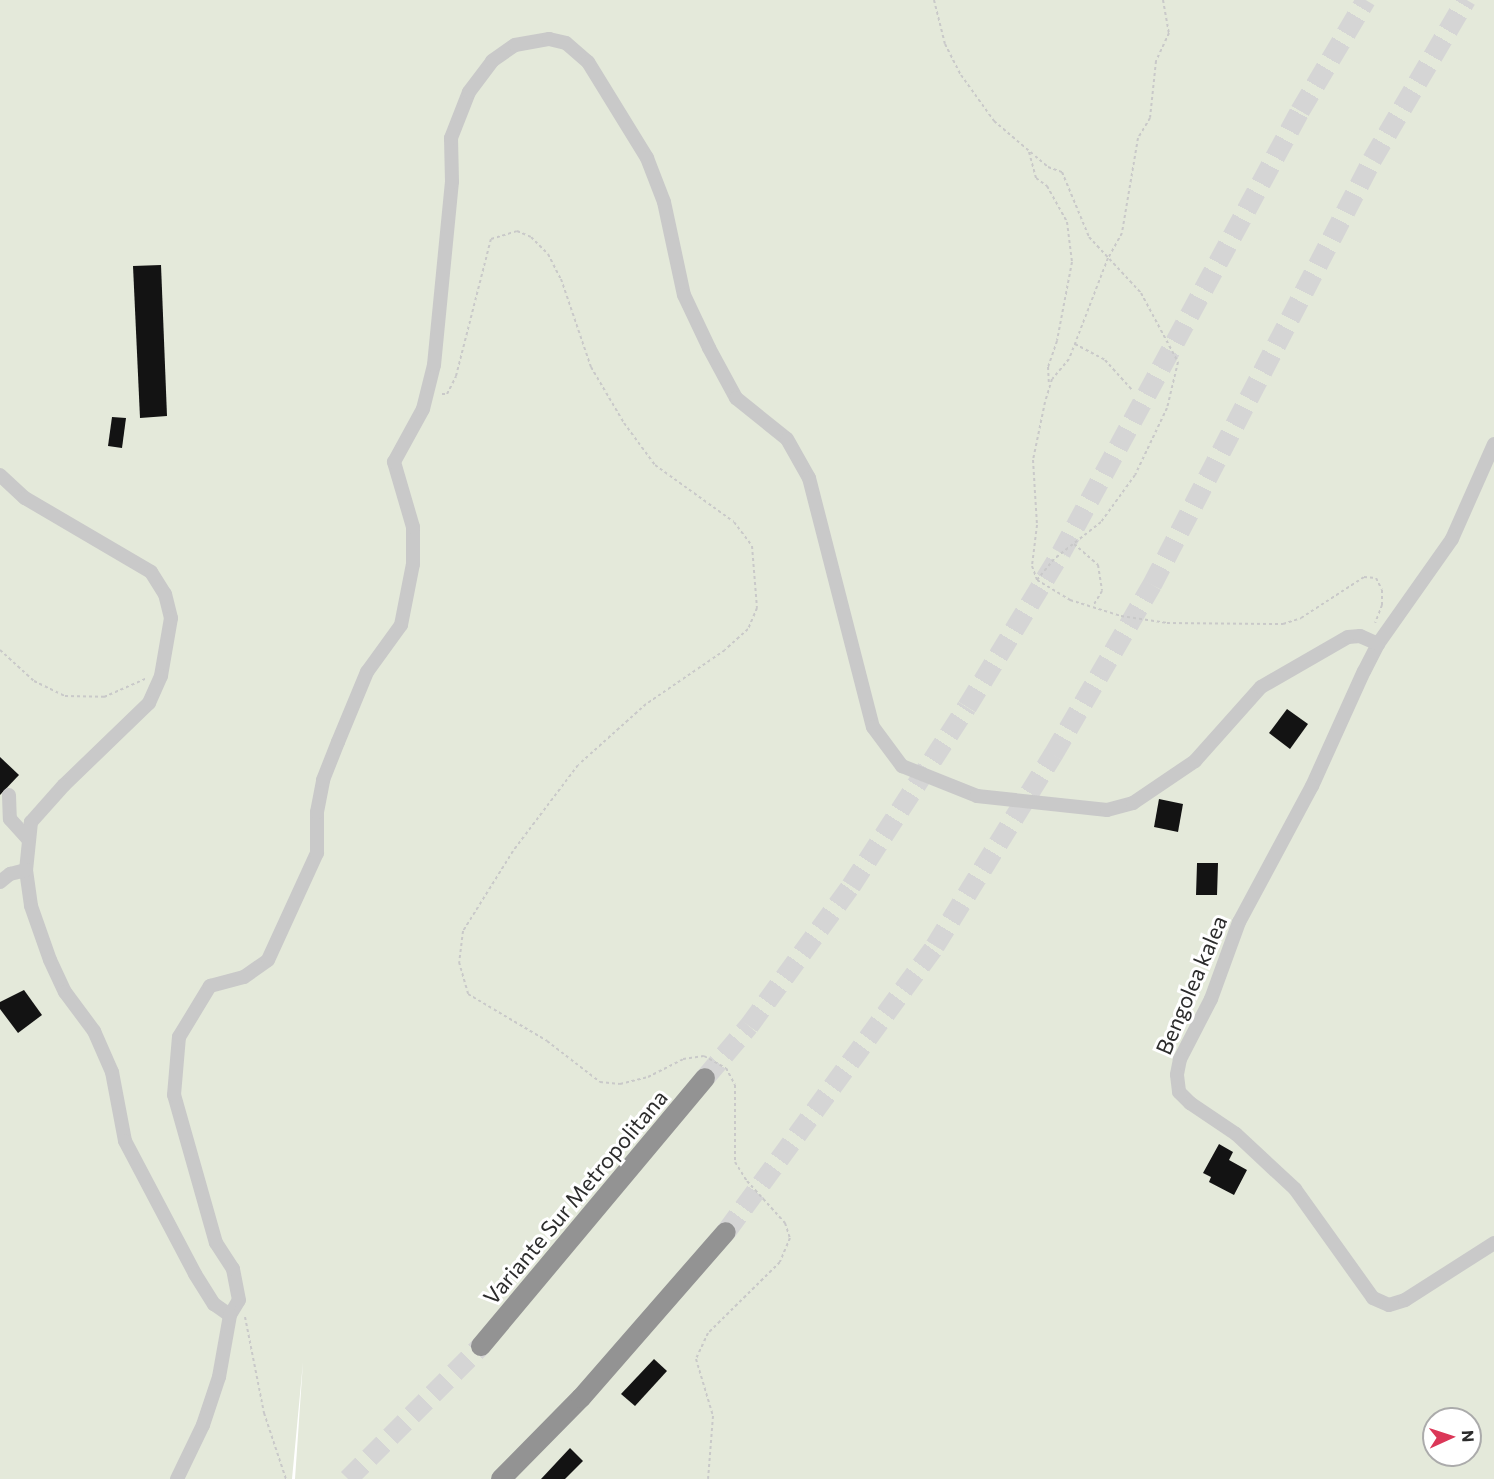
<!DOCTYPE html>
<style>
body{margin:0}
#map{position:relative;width:1494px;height:1479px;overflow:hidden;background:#fff;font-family:Commissioner,sans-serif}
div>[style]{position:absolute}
.green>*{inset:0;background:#e4e9da}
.building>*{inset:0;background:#131313}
.highway-tunnel>*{height:20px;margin-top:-10px;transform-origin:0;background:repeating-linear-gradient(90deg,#d5d5d5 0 20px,transparent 0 30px)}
.path>*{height:2px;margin-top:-1px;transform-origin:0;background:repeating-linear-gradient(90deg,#c9c9c9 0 3px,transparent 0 6px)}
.minor>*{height:14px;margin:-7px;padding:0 7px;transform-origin:7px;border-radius:7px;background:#c9c9c9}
.highway>*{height:20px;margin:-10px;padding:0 10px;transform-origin:10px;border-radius:10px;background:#939393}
span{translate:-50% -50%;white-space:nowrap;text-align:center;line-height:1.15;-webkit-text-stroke:6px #fff;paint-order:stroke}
.street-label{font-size:22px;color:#2c2c2c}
.north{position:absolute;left:1422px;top:1407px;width:60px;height:60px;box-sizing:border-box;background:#fff;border:2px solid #ababab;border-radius:50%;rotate:87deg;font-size:16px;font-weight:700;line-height:24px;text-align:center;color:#2c2c2c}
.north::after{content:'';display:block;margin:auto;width:21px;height:27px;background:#db3758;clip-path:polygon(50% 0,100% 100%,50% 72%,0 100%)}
</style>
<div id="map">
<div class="green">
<div style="clip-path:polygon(evenodd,0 0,1494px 0,1494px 1479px,295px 1479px,303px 1362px,292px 1479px,0 1479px,0 0,1434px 1419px,1470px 1419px,1470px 1455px,1434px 1455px,1434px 1419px)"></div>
</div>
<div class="building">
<div style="clip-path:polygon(161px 265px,167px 416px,140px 418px,133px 266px)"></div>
<div style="clip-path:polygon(112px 417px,126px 418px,122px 448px,108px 446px)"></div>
<div style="clip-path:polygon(1287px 709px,1308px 724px,1290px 749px,1269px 733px)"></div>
<div style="clip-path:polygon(0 757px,19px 775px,0 795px)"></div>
<div style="clip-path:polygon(1159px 799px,1183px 804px,1178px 832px,1154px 827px)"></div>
<div style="clip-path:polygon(1197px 863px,1218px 863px,1217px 895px,1196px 895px)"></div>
<div style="clip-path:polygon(24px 990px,42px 1015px,18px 1033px,0 1009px,0 1002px)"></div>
<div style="clip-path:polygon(1219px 1144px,1233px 1152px,1229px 1160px,1247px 1170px,1234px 1195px,1209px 1182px,1211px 1177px,1203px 1173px)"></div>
<div style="clip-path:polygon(654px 1359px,667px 1371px,635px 1406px,621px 1394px)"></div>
<div style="clip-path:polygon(570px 1448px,583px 1461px,565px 1479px,541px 1479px)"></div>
</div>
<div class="highway-tunnel">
<div style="left:705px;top:1078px;width:68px;rotate:-49.8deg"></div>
<div style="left:749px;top:1026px;width:173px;rotate:-53.9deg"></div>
<div style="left:851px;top:886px;width:213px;rotate:-57.1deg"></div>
<div style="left:967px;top:707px;width:180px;rotate:-58.6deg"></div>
<div style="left:1061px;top:553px;width:502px;rotate:-61.6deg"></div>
<div style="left:1300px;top:111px;width:129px;rotate:-59.3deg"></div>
<div style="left:726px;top:1232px;width:354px;rotate:-53.8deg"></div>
<div style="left:935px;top:946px;width:225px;rotate:-58.3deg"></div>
<div style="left:1053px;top:755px;width:197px;rotate:-59.8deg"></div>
<div style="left:1152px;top:585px;width:479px;rotate:-62.6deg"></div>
<div style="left:1372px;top:160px;width:186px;rotate:-59.6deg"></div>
<div style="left:348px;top:1479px;width:188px;rotate:-45deg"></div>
</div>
<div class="path">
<div style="left:934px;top:0;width:45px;rotate:76deg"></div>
<div style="left:945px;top:44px;width:35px;rotate:63deg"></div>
<div style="left:961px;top:75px;width:57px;rotate:54.3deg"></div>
<div style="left:994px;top:121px;width:71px;rotate:40.4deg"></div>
<div style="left:1048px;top:167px;width:15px;rotate:20deg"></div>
<div style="left:1062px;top:172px;width:70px;rotate:67.4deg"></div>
<div style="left:1089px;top:237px;width:76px;rotate:47.1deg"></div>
<div style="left:1141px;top:293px;width:78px;rotate:61.8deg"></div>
<div style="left:1178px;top:362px;width:47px;rotate:103.4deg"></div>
<div style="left:1167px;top:408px;width:74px;rotate:115.5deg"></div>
<div style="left:1135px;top:475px;width:58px;rotate:125.9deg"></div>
<div style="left:1101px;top:522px;width:60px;rotate:141.8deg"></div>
<div style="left:1054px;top:559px;width:27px;rotate:129deg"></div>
<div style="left:1163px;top:0;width:34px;rotate:80deg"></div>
<div style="left:1169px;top:33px;width:31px;rotate:115deg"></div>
<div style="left:1156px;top:61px;width:57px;rotate:96deg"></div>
<div style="left:1150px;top:118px;width:23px;rotate:121deg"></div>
<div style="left:1138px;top:138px;width:96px;rotate:99.6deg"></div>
<div style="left:1122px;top:233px;width:29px;rotate:119deg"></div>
<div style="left:1108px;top:258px;width:108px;rotate:111.1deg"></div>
<div style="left:1069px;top:359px;width:26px;rotate:130deg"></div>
<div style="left:1052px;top:379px;width:24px;rotate:107deg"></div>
<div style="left:1045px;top:402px;width:59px;rotate:101.7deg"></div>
<div style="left:1033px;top:460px;width:65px;rotate:86.5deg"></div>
<div style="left:1037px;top:525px;width:41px;rotate:97deg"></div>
<div style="left:1032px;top:566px;width:15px;rotate:70deg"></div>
<div style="left:1037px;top:580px;width:39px;rotate:31deg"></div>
<div style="left:1070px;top:600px;width:53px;rotate:17.4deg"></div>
<div style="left:1121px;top:616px;width:47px;rotate:8.7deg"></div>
<div style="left:1167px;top:623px;width:116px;rotate:0.5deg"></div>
<div style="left:1283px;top:624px;width:19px;rotate:-18deg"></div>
<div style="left:1301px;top:618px;width:75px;rotate:-33.1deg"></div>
<div style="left:1364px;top:577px;width:12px;rotate:5deg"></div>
<div style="left:1376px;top:578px;width:13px;rotate:63deg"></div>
<div style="left:1382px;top:590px;width:15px;rotate:90deg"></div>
<div style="left:1382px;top:605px;width:19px;rotate:111deg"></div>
<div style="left:1029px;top:152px;width:27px;rotate:75deg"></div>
<div style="left:1036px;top:178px;width:14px;rotate:36deg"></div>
<div style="left:1047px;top:186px;width:41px;rotate:60.9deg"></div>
<div style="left:1067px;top:222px;width:40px;rotate:82.9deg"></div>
<div style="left:1072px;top:262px;width:80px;rotate:100.8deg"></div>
<div style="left:1057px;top:341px;width:28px;rotate:109deg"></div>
<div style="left:1048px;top:367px;width:17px;rotate:87deg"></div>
<div style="left:1075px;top:344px;width:34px;rotate:28deg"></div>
<div style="left:1105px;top:360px;width:42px;rotate:47.9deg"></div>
<div style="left:442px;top:394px;width:5px"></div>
<div style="left:447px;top:394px;width:20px;rotate:-63deg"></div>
<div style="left:456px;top:376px;width:141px;rotate:-75.7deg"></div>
<div style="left:491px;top:239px;width:27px;rotate:-17deg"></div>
<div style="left:517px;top:231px;width:15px;rotate:23deg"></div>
<div style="left:531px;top:237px;width:24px;rotate:45deg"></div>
<div style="left:548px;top:254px;width:28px;rotate:63deg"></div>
<div style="left:561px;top:279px;width:93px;rotate:71.2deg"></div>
<div style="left:591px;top:367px;width:65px;rotate:59.5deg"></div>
<div style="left:624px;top:423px;width:52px;rotate:53.6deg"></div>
<div style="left:655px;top:465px;width:97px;rotate:35.8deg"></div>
<div style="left:734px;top:522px;width:30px;rotate:53deg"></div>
<div style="left:752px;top:546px;width:62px;rotate:85.4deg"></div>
<div style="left:757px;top:608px;width:23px;rotate:113deg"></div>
<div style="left:748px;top:629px;width:31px;rotate:138deg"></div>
<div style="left:725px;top:650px;width:96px;rotate:145.6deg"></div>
<div style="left:646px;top:704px;width:91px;rotate:138.1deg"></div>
<div style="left:578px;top:765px;width:108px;rotate:127.1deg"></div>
<div style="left:513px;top:851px;width:94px;rotate:122deg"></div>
<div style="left:463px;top:931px;width:31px;rotate:97deg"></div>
<div style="left:459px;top:962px;width:33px;rotate:74deg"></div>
<div style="left:468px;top:994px;width:92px;rotate:30.7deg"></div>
<div style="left:547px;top:1041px;width:67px;rotate:37.7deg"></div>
<div style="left:600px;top:1082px;width:20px;rotate:6deg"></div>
<div style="left:620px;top:1084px;width:29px;rotate:-14deg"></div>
<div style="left:648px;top:1077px;width:39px;rotate:-27deg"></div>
<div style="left:683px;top:1059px;width:21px;rotate:-8deg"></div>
<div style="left:704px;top:1056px;width:25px;rotate:29deg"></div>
<div style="left:726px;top:1068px;width:19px;rotate:62deg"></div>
<div style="left:735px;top:1085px;width:77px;rotate:90deg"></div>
<div style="left:735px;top:1162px;width:22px;rotate:58deg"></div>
<div style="left:747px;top:1181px;width:57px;rotate:47.9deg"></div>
<div style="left:785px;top:1223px;width:16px;rotate:72deg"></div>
<div style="left:790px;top:1238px;width:26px;rotate:113deg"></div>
<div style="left:780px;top:1262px;width:101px;rotate:135.4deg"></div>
<div style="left:708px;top:1333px;width:29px;rotate:115deg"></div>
<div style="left:696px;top:1359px;width:59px;rotate:73.4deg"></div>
<div style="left:713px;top:1416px;width:63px;rotate:94.5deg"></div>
<div style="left:1074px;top:544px;width:32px;rotate:41deg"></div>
<div style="left:1098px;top:565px;width:26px;rotate:81deg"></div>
<div style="left:1102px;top:591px;width:17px;rotate:121deg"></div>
<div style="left:0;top:650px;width:46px;rotate:42.4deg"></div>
<div style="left:34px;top:681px;width:34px;rotate:26deg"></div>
<div style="left:65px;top:696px;width:39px;rotate:1deg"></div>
<div style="left:104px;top:697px;width:45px;rotate:-23.7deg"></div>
<div style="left:245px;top:1317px;width:98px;rotate:78.8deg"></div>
<div style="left:264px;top:1413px;width:70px;rotate:71.6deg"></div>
</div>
<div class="minor">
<div style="left:1494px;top:444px;width:104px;rotate:113.9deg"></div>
<div style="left:1452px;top:539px;width:128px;rotate:125.2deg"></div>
<div style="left:1378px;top:644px;width:30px;rotate:117deg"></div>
<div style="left:1364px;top:671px;width:126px;rotate:114.3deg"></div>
<div style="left:1312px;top:786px;width:154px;rotate:118.2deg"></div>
<div style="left:1239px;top:922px;width:82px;rotate:110deg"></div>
<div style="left:1211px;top:999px;width:68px;rotate:117.3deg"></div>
<div style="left:1180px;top:1059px;width:16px;rotate:101deg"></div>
<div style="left:1177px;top:1075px;width:17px;rotate:83deg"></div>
<div style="left:1179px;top:1092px;width:16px;rotate:45deg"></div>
<div style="left:1190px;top:1103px;width:55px;rotate:34deg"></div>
<div style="left:1236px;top:1134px;width:81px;rotate:43deg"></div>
<div style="left:1295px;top:1189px;width:134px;rotate:54.4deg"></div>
<div style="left:1373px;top:1298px;width:17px;rotate:24deg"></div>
<div style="left:1389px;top:1305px;width:17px;rotate:-17deg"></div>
<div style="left:1405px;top:1300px;width:106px;rotate:-32.6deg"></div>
<div style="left:0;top:475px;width:34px;rotate:43deg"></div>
<div style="left:25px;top:498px;width:146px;rotate:30.4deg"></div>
<div style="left:151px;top:572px;width:26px;rotate:58deg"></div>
<div style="left:165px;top:594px;width:25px;rotate:76deg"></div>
<div style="left:171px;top:618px;width:59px;rotate:99.8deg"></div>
<div style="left:161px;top:676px;width:30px;rotate:114deg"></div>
<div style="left:149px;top:703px;width:118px;rotate:136deg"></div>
<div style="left:64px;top:785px;width:50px;rotate:131.7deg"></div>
<div style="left:31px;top:822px;width:48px;rotate:95.9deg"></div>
<div style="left:26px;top:870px;width:36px;rotate:82deg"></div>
<div style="left:31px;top:906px;width:57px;rotate:70.6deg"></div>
<div style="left:50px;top:960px;width:35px;rotate:65deg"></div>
<div style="left:65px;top:992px;width:49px;rotate:53.4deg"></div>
<div style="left:94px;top:1031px;width:45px;rotate:66.3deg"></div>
<div style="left:112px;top:1072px;width:70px;rotate:79.3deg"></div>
<div style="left:125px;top:1141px;width:150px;rotate:62.2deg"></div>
<div style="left:195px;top:1274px;width:36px;rotate:58deg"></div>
<div style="left:214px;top:1304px;width:19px;rotate:35deg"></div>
<div style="left:230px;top:1315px;width:17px;rotate:-59deg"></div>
<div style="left:239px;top:1300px;width:32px;rotate:-101deg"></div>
<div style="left:233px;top:1269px;width:31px;rotate:-123deg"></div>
<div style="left:216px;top:1243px;width:154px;rotate:-105.8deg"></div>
<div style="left:174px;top:1095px;width:58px;rotate:-85.1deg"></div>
<div style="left:179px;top:1037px;width:60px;rotate:-58.7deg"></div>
<div style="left:210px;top:986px;width:35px;rotate:-15deg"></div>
<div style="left:244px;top:977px;width:29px;rotate:-35deg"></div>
<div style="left:268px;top:960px;width:118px;rotate:-65.4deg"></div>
<div style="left:317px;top:853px;width:41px;rotate:-90deg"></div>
<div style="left:317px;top:812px;width:33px;rotate:-79deg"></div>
<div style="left:323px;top:780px;width:41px;rotate:-68.5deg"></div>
<div style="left:338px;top:742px;width:76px;rotate:-67.5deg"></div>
<div style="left:367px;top:672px;width:58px;rotate:-54.1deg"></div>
<div style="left:401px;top:625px;width:62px;rotate:-78.9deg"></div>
<div style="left:413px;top:564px;width:37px;rotate:-90deg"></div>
<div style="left:413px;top:527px;width:68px;rotate:-106.3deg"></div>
<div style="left:394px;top:462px;width:60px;rotate:-61.3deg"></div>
<div style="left:423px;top:409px;width:45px;rotate:-76deg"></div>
<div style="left:434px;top:365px;width:184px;rotate:-84.4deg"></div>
<div style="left:452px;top:182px;width:44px;rotate:-91.3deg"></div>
<div style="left:451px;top:138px;width:49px;rotate:-68.6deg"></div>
<div style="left:469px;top:92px;width:39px;rotate:-53deg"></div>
<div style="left:492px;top:61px;width:28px;rotate:-35deg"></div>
<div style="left:515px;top:45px;width:35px;rotate:-10deg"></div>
<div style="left:549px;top:39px;width:17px;rotate:13deg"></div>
<div style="left:566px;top:43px;width:29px;rotate:41deg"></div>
<div style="left:588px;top:62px;width:113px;rotate:58.4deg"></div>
<div style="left:647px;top:158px;width:47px;rotate:68.9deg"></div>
<div style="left:664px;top:202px;width:95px;rotate:77.9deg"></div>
<div style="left:684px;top:295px;width:59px;rotate:64.7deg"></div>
<div style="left:709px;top:348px;width:57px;rotate:61.6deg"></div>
<div style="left:736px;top:398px;width:65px;rotate:38.8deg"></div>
<div style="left:787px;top:439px;width:45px;rotate:60.6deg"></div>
<div style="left:809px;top:478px;width:257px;rotate:75.6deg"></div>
<div style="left:873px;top:727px;width:49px;rotate:53.4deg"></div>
<div style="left:902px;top:766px;width:81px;rotate:21.8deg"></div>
<div style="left:977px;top:796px;width:131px;rotate:6.1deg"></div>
<div style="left:1107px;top:810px;width:27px;rotate:-15deg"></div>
<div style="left:1133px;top:803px;width:75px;rotate:-34.1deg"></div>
<div style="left:1195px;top:761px;width:99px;rotate:-48.3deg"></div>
<div style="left:1261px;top:687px;width:100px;rotate:-29.9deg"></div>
<div style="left:1348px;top:637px;width:12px;rotate:-5deg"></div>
<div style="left:1360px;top:636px;width:20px;rotate:24deg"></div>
<div style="left:9px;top:795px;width:24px;rotate:88deg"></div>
<div style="left:10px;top:819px;width:28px;rotate:48deg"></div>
<div style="left:0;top:882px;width:13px;rotate:-39deg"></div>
<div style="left:10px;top:874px;width:16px;rotate:-14deg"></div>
<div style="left:177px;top:1479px;width:60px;rotate:-64.3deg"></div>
<div style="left:203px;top:1425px;width:51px;rotate:-71.6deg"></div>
<div style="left:219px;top:1377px;width:63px;rotate:-79.9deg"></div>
</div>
<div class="highway">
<div style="left:481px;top:1346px;width:349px;rotate:-50.1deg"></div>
<div style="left:501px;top:1479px;width:114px;rotate:-45.4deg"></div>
<div style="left:581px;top:1398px;width:220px;rotate:-48.9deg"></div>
</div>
<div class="street-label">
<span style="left:1191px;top:985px;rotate:-67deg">Bengolea kalea</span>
<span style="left:575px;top:1197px;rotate:-50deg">Variante Sur Metropolitana</span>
</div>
<div class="north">N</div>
</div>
